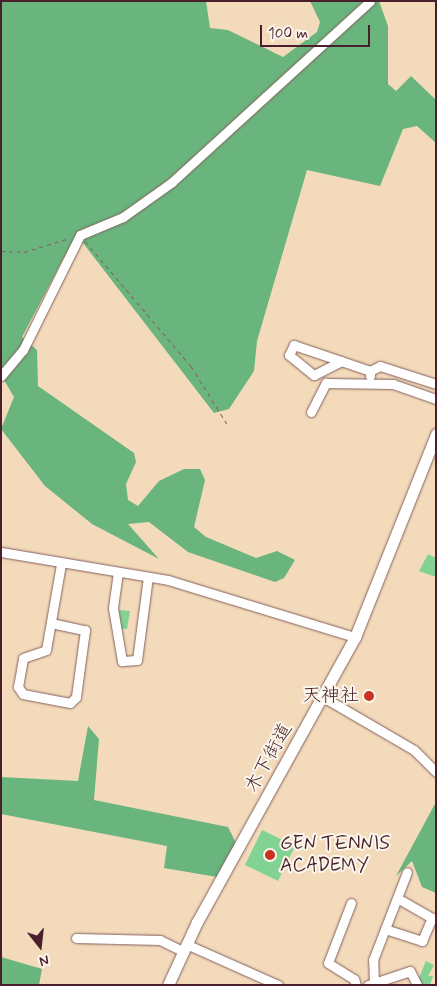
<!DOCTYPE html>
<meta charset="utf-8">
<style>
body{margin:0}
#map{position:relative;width:437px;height:986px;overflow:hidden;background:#f3daba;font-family:Mynerve,"Klee One",sans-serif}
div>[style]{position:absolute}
.green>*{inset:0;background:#82d393}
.forest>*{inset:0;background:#69b57d}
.path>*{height:1px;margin-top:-0.5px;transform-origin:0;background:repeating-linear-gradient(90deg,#85605d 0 4px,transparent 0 8px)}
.roads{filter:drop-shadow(0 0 1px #85605d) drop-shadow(0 0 1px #85605d)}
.minor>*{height:9px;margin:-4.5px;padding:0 4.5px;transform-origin:4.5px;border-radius:4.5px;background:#fff}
.major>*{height:11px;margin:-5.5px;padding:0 5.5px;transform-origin:5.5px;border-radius:5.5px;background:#fff}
.dots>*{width:14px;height:14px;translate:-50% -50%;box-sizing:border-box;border:2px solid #fbf7ec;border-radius:50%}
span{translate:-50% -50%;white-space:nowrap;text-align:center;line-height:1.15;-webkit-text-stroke:4px #fbf7ec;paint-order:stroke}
.poi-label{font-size:19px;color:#4a1f2b}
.right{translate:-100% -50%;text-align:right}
.left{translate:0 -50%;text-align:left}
.street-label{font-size:19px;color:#4a1f2b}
.frame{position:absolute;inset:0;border:2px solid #4a1f2b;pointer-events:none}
.north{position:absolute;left:15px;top:921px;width:50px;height:50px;-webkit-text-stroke:4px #fbf7ec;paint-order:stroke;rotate:164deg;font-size:14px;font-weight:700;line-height:20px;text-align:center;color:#4a1f2b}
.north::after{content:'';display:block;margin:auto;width:18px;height:22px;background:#4a1f2b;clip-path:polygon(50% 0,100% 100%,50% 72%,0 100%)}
.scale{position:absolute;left:260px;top:25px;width:110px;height:22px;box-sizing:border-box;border:2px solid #4a1f2b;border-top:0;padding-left:6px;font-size:15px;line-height:18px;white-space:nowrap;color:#4a1f2b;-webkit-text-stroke:4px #fbf7ec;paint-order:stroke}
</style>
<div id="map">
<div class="green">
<div style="clip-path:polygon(428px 554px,436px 558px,436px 577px,419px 571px)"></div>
<div style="clip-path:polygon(117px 610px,130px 611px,127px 629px,119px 629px)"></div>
<div style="clip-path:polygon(262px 830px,295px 846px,278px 881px,245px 865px)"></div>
<div style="clip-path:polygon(426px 961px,434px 965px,428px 976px,433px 976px,430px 985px,421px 985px,419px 978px)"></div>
</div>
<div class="forest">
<div style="clip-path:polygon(1px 1px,206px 1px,210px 28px,228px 30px,283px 57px,317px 32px,320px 22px,310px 1px,379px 1px,388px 26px,388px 84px,396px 91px,411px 76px,436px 100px,436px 143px,417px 126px,403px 129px,380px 186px,307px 170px,257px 341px,254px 371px,229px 409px,214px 413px,83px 243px,71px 244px,22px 337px,37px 350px,38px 386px,134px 453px,136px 462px,126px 484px,128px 500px,138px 506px,159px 481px,184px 469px,200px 469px,205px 480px,194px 527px,206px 537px,256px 558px,277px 551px,295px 560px,284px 578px,275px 582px,188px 552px,149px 522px,128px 524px,159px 559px,92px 524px,45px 486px,1px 429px,14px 397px,1px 375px)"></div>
<div style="clip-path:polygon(88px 726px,99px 739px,94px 800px,228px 827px,236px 843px,217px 877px,164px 868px,167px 846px,1px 814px,1px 777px,78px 781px)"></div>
<div style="clip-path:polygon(436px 802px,436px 893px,422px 887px,412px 861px,396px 876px)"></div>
<div style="clip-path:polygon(1px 957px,42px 969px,39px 985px,1px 985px)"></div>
</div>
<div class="path">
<div style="left:85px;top:241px;width:164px;rotate:49.7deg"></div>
<div style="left:191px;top:366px;width:68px;rotate:58.2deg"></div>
<div style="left:1px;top:251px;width:23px;rotate:2deg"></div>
<div style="left:24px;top:252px;width:48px;rotate:-16.9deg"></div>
</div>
<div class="roads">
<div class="minor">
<div style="left:341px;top:361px;width:50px;rotate:-161.2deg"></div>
<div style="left:294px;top:345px;width:11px;rotate:117deg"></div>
<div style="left:289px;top:355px;width:32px;rotate:39deg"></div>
<div style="left:314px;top:375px;width:30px;rotate:-27deg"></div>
<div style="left:341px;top:361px;width:31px;rotate:19deg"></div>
<div style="left:1px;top:376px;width:34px;rotate:-50deg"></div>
<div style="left:23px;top:350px;width:128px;rotate:-63.6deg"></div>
<div style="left:80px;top:235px;width:47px;rotate:-22.7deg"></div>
<div style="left:123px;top:217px;width:60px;rotate:-35.5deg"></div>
<div style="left:172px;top:182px;width:268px;rotate:-42.4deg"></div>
<div style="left:370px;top:376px;width:5px;rotate:-90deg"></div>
<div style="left:370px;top:371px;width:11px;rotate:-27deg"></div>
<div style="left:380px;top:366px;width:59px;rotate:17.8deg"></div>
<div style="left:311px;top:412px;width:33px;rotate:-63deg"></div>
<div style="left:326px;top:383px;width:67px;rotate:0.9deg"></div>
<div style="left:393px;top:384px;width:46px;rotate:19.2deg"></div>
<div style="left:1px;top:552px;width:169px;rotate:9.5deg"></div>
<div style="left:168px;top:580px;width:195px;rotate:17deg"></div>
<div style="left:118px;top:572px;width:36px;rotate:98deg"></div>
<div style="left:113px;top:608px;width:54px;rotate:80.4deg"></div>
<div style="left:122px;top:661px;width:15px;rotate:-4deg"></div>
<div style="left:137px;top:660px;width:84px;rotate:-82.5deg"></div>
<div style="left:51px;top:623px;width:35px;rotate:12deg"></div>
<div style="left:85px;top:630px;width:68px;rotate:97.7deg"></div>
<div style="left:76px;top:697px;width:8px;rotate:135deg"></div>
<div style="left:70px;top:703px;width:48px;rotate:-169.2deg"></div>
<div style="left:23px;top:694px;width:9px;rotate:-126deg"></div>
<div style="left:18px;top:687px;width:29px;rotate:-80deg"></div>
<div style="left:23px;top:658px;width:24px;rotate:-19deg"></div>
<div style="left:46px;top:650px;width:87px;rotate:-80.1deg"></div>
<div style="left:323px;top:697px;width:105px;rotate:30.2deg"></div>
<div style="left:414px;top:750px;width:31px;rotate:45deg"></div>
<div style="left:351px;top:903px;width:64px;rotate:111deg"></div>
<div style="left:328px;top:963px;width:31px;rotate:32deg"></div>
<div style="left:354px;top:979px;width:6px;rotate:72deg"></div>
<div style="left:385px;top:929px;width:39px;rotate:18deg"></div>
<div style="left:422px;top:941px;width:25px;rotate:-67deg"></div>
<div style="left:432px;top:918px;width:40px;rotate:-150.3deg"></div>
<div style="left:76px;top:938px;width:84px;rotate:1.4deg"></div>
<div style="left:160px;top:940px;width:25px;rotate:26deg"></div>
<div style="left:186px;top:944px;width:101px;rotate:24deg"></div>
<div style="left:374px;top:983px;width:23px;rotate:-92deg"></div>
<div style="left:373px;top:960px;width:94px;rotate:-68.9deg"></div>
<div style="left:368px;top:985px;width:44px;rotate:-18.4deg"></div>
<div style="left:410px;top:971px;width:16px;rotate:63deg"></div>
</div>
<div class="major">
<div style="left:168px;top:985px;width:69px;rotate:-65.3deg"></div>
<div style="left:197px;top:922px;width:326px;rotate:-61deg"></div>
<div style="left:355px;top:637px;width:219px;rotate:-68.2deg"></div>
</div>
</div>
<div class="dots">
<div style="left:369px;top:696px;background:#c8321e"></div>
<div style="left:270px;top:855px;background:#c8321e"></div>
</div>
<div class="poi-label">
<span class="right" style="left:359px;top:696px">天神社</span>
<span class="left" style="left:280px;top:855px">GEN TENNIS<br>ACADEMY</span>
</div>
<div class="street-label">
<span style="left:269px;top:758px;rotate:-61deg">木下街道</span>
</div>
<div class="frame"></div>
<div class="north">N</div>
<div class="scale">100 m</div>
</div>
